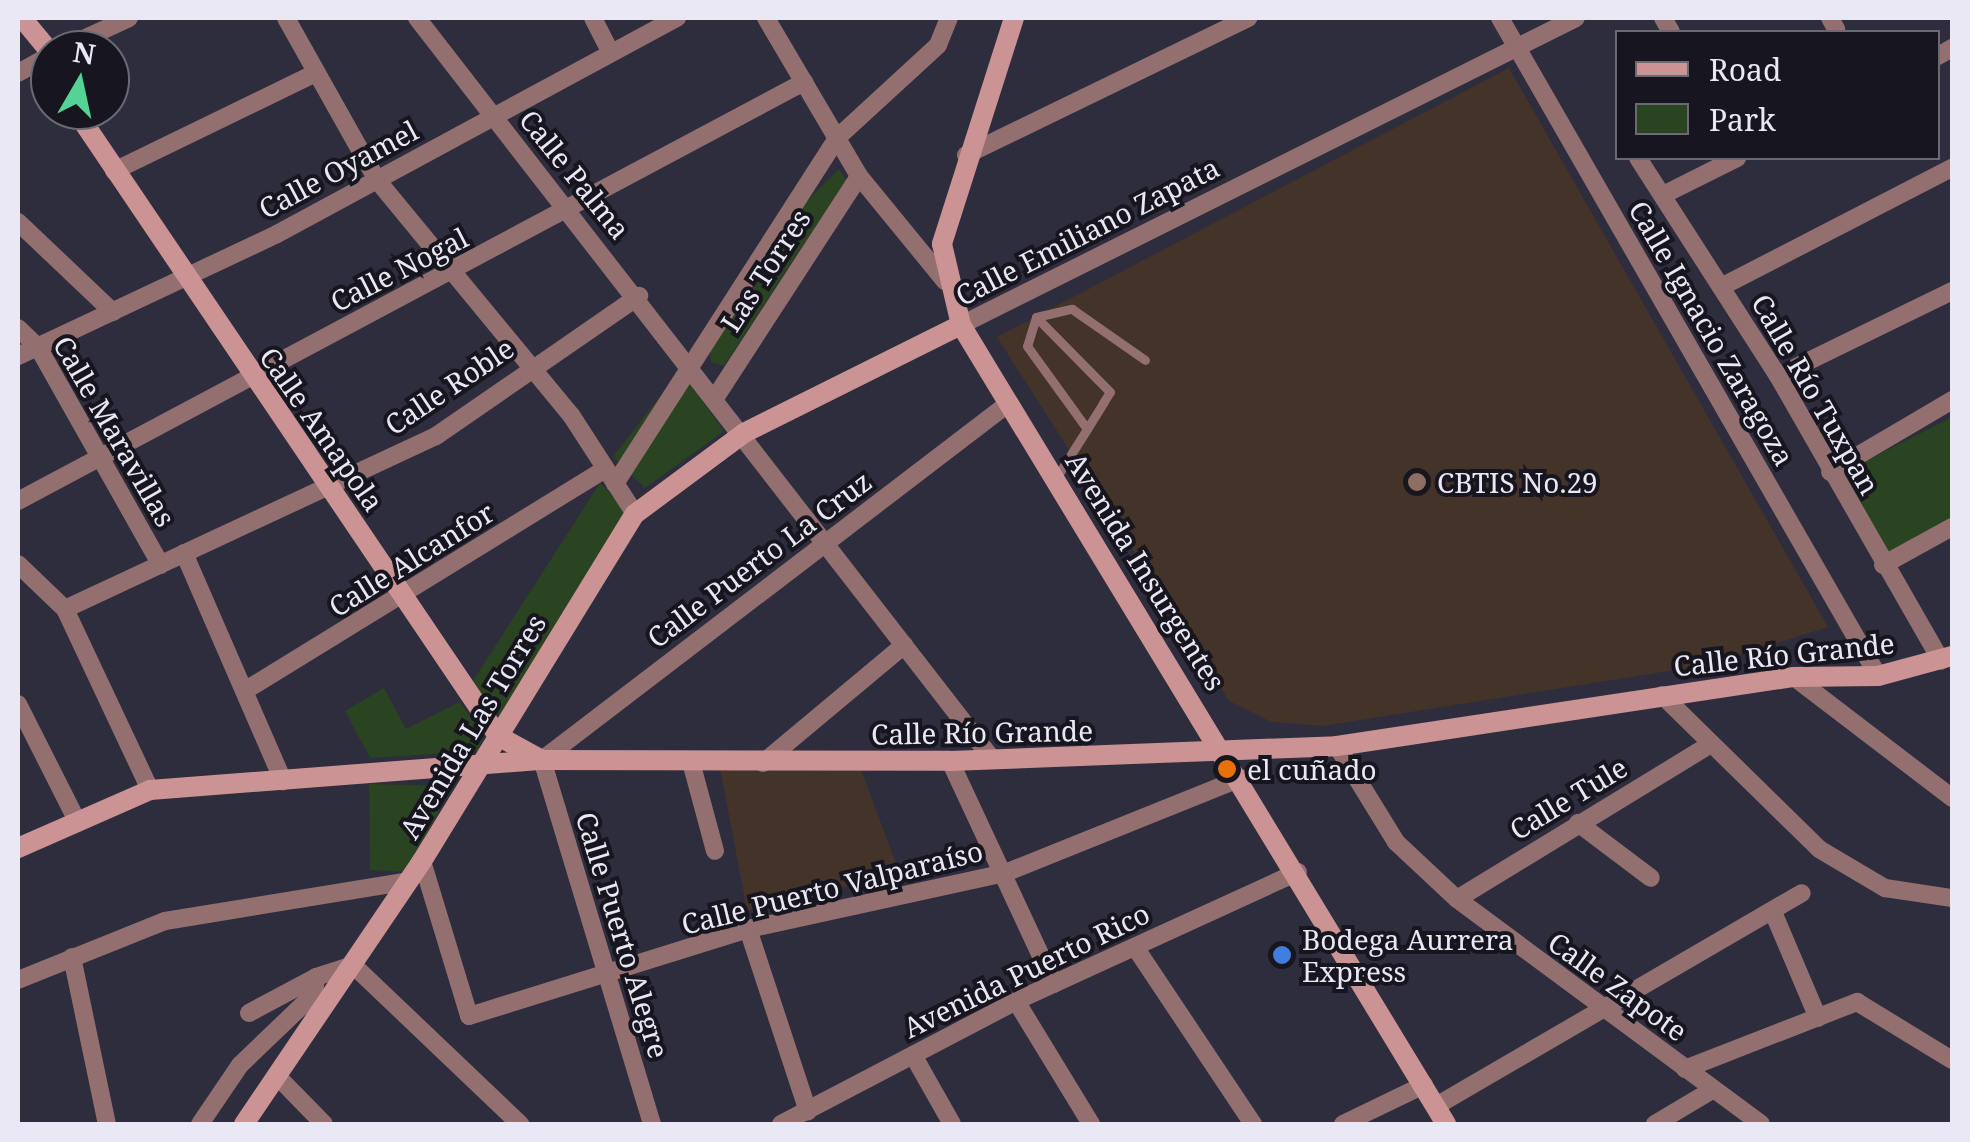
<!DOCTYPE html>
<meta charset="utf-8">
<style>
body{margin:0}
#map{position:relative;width:1970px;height:1142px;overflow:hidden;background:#2e2d3e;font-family:"Noto Serif",serif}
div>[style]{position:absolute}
.education>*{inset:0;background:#433328}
.green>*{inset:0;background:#2a4321}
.lane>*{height:9px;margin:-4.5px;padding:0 4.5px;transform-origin:4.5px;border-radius:4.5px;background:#936f70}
.street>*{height:18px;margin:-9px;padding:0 9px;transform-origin:9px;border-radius:9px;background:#936f70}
.secondary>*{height:20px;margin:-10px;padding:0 10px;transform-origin:10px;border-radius:10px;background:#cc9394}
.dots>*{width:28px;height:28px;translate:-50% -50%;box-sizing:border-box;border:5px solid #17161e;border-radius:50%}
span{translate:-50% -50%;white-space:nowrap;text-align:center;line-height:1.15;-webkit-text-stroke:8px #17161e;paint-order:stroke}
.street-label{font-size:28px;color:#e9e8f4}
.poi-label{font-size:28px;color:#e9e8f4}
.left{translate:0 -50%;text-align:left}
.frame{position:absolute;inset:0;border:20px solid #e9e8f4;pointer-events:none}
.legend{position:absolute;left:1615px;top:30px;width:325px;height:130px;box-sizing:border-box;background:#17161e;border:2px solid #6b6a74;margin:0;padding:12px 18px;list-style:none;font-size:30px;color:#e9e8f4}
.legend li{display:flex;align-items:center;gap:20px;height:50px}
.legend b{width:50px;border:2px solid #6b6a74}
.north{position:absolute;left:30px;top:30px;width:100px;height:100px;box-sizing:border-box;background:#17161e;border:2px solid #6b6a74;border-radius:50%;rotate:9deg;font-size:28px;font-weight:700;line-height:40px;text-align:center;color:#e9e8f4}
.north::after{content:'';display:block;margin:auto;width:35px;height:45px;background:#53d396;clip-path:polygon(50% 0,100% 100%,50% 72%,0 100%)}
</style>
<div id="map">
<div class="education">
<div style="clip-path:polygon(1509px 68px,1828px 627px,1707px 665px,1323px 726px,1271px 722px,1229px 701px,997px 337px)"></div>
<div style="clip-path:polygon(860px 767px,900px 874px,747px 911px,720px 768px)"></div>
</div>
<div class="green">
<div style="clip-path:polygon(839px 169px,846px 180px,724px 366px,711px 362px,709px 342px,804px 204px)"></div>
<div style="clip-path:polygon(680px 370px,724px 431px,645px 488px,613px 457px)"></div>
<div style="clip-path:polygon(1952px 417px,1952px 518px,1885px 554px,1842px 473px)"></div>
<div style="clip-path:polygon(600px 483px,626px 510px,504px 721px,471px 684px)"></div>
<div style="clip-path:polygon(384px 688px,406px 729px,460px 702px,483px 736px,478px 751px,370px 758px,345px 711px)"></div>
<div style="clip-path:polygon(369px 784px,453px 786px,406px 872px,370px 870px)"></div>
</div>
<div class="lane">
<div style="left:1036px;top:317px;width:37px;rotate:-13deg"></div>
<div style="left:1072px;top:309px;width:89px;rotate:34.9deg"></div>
<div style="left:1056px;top:478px;width:58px;rotate:-57.7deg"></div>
<div style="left:1087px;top:429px;width:31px;rotate:-58deg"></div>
<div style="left:1103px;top:403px;width:13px;rotate:-58deg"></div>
<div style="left:1110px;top:392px;width:105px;rotate:-134.6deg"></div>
<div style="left:1036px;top:317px;width:30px;rotate:107deg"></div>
<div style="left:1027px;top:346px;width:102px;rotate:54.1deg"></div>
</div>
<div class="street">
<div style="left:286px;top:18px;width:186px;rotate:60.7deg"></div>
<div style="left:377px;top:180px;width:305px;rotate:50.5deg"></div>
<div style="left:571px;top:415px;width:118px;rotate:57.1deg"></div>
<div style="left:417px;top:18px;width:939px;rotate:52.18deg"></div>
<div style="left:593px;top:18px;width:39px;rotate:63deg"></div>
<div style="left:766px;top:18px;width:183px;rotate:59.5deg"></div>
<div style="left:859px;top:176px;width:136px;rotate:50.7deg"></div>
<div style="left:1500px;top:18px;width:759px;rotate:60.12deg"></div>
<div style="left:1663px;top:18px;width:16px;rotate:60deg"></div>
<div style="left:1830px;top:18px;width:13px;rotate:61deg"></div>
<div style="left:60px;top:50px;width:76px;rotate:-24.9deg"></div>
<div style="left:1938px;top:56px;width:16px;rotate:-30deg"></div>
<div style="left:18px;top:73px;width:37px;rotate:-29deg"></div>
<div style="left:966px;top:155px;width:314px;rotate:-25.9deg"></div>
<div style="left:1638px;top:158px;width:259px;rotate:57.3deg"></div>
<div style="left:1778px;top:376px;width:328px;rotate:60.2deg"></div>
<div style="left:114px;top:171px;width:225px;rotate:-25.9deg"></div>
<div style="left:1663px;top:195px;width:83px;rotate:-26.6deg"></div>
<div style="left:18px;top:222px;width:131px;rotate:43.5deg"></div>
<div style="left:1721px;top:287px;width:260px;rotate:-27.3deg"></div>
<div style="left:961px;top:325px;width:687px;rotate:-26.53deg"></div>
<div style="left:18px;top:328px;width:28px;rotate:44deg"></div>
<div style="left:38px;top:347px;width:250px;rotate:60.6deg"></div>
<div style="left:18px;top:356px;width:286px;rotate:-25.2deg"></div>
<div style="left:277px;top:234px;width:455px;rotate:-28.4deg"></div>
<div style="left:1778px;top:376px;width:194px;rotate:-26deg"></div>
<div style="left:717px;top:395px;width:261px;rotate:-57deg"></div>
<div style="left:1830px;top:472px;width:142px;rotate:-30.5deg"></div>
<div style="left:615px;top:484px;width:411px;rotate:-57.3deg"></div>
<div style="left:837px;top:138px;width:137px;rotate:-42.6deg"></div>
<div style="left:938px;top:45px;width:29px;rotate:-68deg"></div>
<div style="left:18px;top:501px;width:891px;rotate:-28.06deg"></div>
<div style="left:184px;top:553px;width:249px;rotate:66.5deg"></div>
<div style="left:18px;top:564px;width:65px;rotate:43.8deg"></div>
<div style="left:65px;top:609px;width:200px;rotate:64.8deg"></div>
<div style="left:1883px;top:565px;width:79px;rotate:-28.8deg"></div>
<div style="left:65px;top:609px;width:409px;rotate:-25deg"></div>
<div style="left:436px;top:436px;width:247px;rotate:-34.6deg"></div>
<div style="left:1794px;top:677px;width:199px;rotate:37.4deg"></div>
<div style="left:246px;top:690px;width:418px;rotate:-31.6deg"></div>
<div style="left:1662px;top:695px;width:220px;rotate:44.4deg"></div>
<div style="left:1819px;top:849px;width:77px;rotate:30.6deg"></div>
<div style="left:1885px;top:888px;width:68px;rotate:8.5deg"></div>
<div style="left:18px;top:704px;width:133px;rotate:63.2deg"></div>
<div style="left:1337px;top:746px;width:113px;rotate:58.4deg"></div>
<div style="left:1396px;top:842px;width:83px;rotate:43.1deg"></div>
<div style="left:1457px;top:899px;width:378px;rotate:36.5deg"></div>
<div style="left:950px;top:761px;width:246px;rotate:65deg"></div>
<div style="left:691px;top:762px;width:92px;rotate:74.9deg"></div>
<div style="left:763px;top:763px;width:184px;rotate:-39.9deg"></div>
<div style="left:1578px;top:823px;width:91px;rotate:37deg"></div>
<div style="left:422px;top:861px;width:162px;rotate:73.1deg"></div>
<div style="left:469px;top:1016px;width:292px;rotate:-17.3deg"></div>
<div style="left:748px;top:929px;width:263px;rotate:-12.3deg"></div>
<div style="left:1005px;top:873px;width:254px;rotate:-21.9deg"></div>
<div style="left:1457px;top:899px;width:295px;rotate:-31.4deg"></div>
<div style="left:1773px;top:912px;width:115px;rotate:67deg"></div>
<div style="left:748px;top:929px;width:192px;rotate:71.8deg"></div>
<div style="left:1135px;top:947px;width:213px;rotate:56.3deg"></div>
<div style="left:72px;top:957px;width:171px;rotate:78.2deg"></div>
<div style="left:18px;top:980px;width:158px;rotate:-21.9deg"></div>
<div style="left:165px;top:921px;width:247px;rotate:-9.3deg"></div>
<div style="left:1016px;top:1001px;width:144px;rotate:58.6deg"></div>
<div style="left:249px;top:1013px;width:76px;rotate:-28.2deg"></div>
<div style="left:913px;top:1055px;width:79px;rotate:60.5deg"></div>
<div style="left:1685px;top:1069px;width:185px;rotate:-21.3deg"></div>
<div style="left:1857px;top:1002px;width:111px;rotate:31.4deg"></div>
<div style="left:277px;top:1076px;width:67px;rotate:45.6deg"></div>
<div style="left:1436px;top:1106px;width:423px;rotate:-30.2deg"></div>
<div style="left:200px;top:1124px;width:71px;rotate:-55.9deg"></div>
<div style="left:240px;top:1065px;width:103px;rotate:-43.8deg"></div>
<div style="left:314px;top:994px;width:17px;rotate:-83deg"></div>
<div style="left:316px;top:977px;width:39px;rotate:-18deg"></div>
<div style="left:353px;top:965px;width:231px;rotate:43.6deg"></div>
<div style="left:652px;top:1124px;width:380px;rotate:-106.8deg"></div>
<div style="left:542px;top:760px;width:588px;rotate:-37.4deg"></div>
<div style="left:781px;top:1124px;width:265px;rotate:-27.6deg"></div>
<div style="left:1016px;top:1001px;width:310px;rotate:-24.6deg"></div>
<div style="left:1343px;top:1124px;width:90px;rotate:-25.7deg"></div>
<div style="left:1655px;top:1124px;width:66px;rotate:-30.8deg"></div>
</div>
<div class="secondary">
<div style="left:22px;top:18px;width:44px;rotate:50.5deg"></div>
<div style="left:1014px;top:18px;width:237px;rotate:107.7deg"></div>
<div style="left:942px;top:244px;width:83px;rotate:76.8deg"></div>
<div style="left:961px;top:325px;width:935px;rotate:58.74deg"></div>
<div style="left:75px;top:110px;width:756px;rotate:55.95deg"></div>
<div style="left:498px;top:736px;width:50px;rotate:28.6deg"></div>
<div style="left:18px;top:848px;width:144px;rotate:-23.7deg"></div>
<div style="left:150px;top:790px;width:393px;rotate:-4.4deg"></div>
<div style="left:542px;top:760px;width:408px;rotate:0.1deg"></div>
<div style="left:950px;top:761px;width:387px;rotate:-2.2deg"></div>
<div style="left:1337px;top:746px;width:462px;rotate:-8.6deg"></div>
<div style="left:1794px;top:677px;width:84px;rotate:-0.7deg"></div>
<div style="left:1878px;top:676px;width:77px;rotate:-15.1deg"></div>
<div style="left:244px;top:1124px;width:318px;rotate:-55.9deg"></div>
<div style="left:422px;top:861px;width:407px;rotate:-58.5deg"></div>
<div style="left:635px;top:514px;width:136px;rotate:-36.6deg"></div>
<div style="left:744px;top:433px;width:242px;rotate:-26.5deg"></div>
</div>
<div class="dots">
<div style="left:1417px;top:482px;background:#8d6e63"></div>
<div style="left:1227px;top:769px;background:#e8710a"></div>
<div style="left:1282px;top:955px;background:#3f7fe0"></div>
</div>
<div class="street-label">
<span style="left:338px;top:169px;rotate:-28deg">Calle Oyamel</span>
<span style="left:575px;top:174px;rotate:51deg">Calle Palma</span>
<span style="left:1087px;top:231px;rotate:-27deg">Calle Emiliano Zapata</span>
<span style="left:399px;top:269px;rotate:-27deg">Calle Nogal</span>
<span style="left:765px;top:270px;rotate:-57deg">Las Torres</span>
<span style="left:1712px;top:333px;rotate:60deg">Calle Ignacio Zaragoza</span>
<span style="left:449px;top:386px;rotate:-34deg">Calle Roble</span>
<span style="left:1816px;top:394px;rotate:60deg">Calle Río Tuxpan</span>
<span style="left:322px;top:429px;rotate:55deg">Calle Amapola</span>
<span style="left:115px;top:431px;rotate:60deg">Calle Maravillas</span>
<span style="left:411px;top:559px;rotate:-32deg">Calle Alcanfor</span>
<span style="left:759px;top:559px;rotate:-37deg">Calle Puerto La Cruz</span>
<span style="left:1146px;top:571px;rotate:58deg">Avenida Insurgentes</span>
<span style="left:1784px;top:654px;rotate:-6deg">Calle Río Grande</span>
<span style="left:472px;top:726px;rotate:-59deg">Avenida Las Torres</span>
<span style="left:982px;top:732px;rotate:-1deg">Calle Río Grande</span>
<span style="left:1568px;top:798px;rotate:-31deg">Calle Tule</span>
<span style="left:832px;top:887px;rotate:-14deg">Calle Puerto Valparaíso</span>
<span style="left:623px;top:935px;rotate:73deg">Calle Puerto Alegre</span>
<span style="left:1026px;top:970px;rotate:-26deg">Avenida Puerto Rico</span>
<span style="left:1618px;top:986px;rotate:36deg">Calle Zapote</span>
</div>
<div class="poi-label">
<span class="left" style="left:1437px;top:482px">CBTIS No.29</span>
<span class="left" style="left:1247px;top:769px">el cuñado</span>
<span class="left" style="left:1302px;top:955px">Bodega Aurrera<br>Express</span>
</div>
<div class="frame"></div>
<ul class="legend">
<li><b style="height:12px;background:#cc9394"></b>Road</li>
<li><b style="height:28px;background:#2a4321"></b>Park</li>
</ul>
<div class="north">N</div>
</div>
